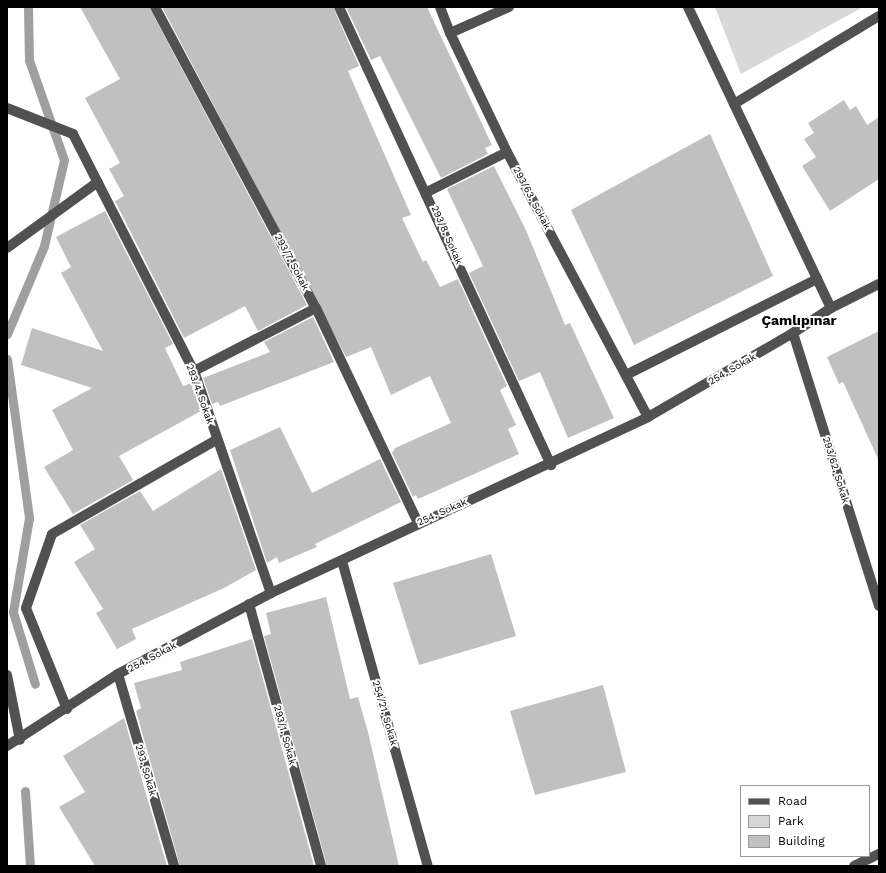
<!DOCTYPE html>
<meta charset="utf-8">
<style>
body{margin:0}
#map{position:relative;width:886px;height:873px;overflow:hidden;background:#fff;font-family:"Work Sans",sans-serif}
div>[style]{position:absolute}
.green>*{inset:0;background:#d8d8d8}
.stream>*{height:9px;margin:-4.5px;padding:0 4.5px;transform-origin:4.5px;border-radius:4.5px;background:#9f9f9f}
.building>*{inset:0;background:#c0c0c0}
.minor>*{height:10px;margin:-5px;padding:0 5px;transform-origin:5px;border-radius:5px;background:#515151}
span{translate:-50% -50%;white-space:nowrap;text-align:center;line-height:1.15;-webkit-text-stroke:4px #fff;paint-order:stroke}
.street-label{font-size:10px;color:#000}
.district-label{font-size:14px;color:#000;font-weight:700}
.frame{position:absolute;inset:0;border:8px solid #000;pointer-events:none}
.legend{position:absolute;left:740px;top:785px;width:130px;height:72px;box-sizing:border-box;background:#fff;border:1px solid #999;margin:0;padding:5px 7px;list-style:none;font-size:12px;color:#000}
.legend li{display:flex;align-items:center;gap:8px;height:20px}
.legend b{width:20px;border:1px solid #999}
</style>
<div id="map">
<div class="green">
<div style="clip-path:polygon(715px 7px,863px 7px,741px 74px)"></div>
</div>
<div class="stream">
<div style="left:7px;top:334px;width:95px;rotate:-67.2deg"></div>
<div style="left:44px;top:246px;width:88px;rotate:-76.9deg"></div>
<div style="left:64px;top:160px;width:106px;rotate:-109.3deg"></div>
<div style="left:29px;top:60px;width:53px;rotate:-91.1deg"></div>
<div style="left:7px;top:359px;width:161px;rotate:82.1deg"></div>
<div style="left:29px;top:518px;width:95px;rotate:99.7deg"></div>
<div style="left:13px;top:612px;width:75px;rotate:73deg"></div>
<div style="left:25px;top:791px;width:75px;rotate:86.2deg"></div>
</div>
<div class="building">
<div style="clip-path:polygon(80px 7px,149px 7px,307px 305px,258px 331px,245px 306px,184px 338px,115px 201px,124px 196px,109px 169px,120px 163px,85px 98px,120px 79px)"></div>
<div style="clip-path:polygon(162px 7px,333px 7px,359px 66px,348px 71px,411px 215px,402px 218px,423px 262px,426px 260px,440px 287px,458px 279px,507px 386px,500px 390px,516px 425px,508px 429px,519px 454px,418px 499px,416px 495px,413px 497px,392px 453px,395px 448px,451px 423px,430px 376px,391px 395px,371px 347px,346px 357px)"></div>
<div style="clip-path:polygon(346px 7px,427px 7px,492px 145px,485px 148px,488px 154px,441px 178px,380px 56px,371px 60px)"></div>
<div style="clip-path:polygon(844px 100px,850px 110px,856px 106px,867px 125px,879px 117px,879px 179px,830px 211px,802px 166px,816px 157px,804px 139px,814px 133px,808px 123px)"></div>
<div style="clip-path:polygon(710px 134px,773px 276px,634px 345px,571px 210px)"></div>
<div style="clip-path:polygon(494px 166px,525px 228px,565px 325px,570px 323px,614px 418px,568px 438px,540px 372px,519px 381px,469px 273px,483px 266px,447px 189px)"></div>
<div style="clip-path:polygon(105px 211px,173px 344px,165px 348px,183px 386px,191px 383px,201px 411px,119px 456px,133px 480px,73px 514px,44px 467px,73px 450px,52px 410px,92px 388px,21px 365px,32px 328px,103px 351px,61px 273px,71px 267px,56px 237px)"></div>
<div style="clip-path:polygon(313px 317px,334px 362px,220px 406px,218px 402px,212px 404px,203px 378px,270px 352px,264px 342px)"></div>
<div style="clip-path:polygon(879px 331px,879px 461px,843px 382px,839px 384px,827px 357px)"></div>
<div style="clip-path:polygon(280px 427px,312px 493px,380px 459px,401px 502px,315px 544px,317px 547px,279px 563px,277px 557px,267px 563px,230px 450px)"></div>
<div style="clip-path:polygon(221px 469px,256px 570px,224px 588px,132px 629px,136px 639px,117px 649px,96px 613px,103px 609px,74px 562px,95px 549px,80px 525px,140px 491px,153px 511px)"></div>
<div style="clip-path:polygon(491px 554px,516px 636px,419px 665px,393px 583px)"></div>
<div style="clip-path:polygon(326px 597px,350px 699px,358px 697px,368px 732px,399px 866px,327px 866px,264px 636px,271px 634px,266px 613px)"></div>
<div style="clip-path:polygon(252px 639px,314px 866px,180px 866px,136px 711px,141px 708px,134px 683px,182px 670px,180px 662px)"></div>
<div style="clip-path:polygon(603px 685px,626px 772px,535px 795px,510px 711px)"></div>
<div style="clip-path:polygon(124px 718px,167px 866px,95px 866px,59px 807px,85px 792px,63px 756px)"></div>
</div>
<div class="minor">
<div style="left:155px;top:7px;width:341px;rotate:61.9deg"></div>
<div style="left:316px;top:308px;width:238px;rotate:64.6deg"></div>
<div style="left:339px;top:7px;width:505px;rotate:65.16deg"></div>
<div style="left:440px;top:7px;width:28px;rotate:69deg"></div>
<div style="left:509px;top:7px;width:64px;rotate:156.2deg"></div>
<div style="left:450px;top:33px;width:132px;rotate:64.4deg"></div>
<div style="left:507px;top:152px;width:300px;rotate:62deg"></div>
<div style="left:688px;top:7px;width:333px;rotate:64.6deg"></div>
<div style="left:734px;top:104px;width:170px;rotate:-31.3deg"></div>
<div style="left:7px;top:108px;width:71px;rotate:21.5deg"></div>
<div style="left:73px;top:134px;width:266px;rotate:63deg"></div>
<div style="left:194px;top:371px;width:235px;rotate:70.9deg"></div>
<div style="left:427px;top:192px;width:89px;rotate:-26.6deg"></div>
<div style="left:7px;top:248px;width:112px;rotate:-36deg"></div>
<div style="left:793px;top:333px;width:286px;rotate:72.5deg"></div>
<div style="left:194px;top:371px;width:137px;rotate:-27.3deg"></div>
<div style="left:626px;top:375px;width:214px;rotate:-26.7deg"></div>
<div style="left:342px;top:561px;width:317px;rotate:74.3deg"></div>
<div style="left:249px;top:604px;width:272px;rotate:74.6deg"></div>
<div style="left:118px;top:674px;width:200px;rotate:73.7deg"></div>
<div style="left:7px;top:675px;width:66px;rotate:78.7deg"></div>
<div style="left:67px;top:709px;width:109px;rotate:-112.1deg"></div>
<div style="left:26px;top:608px;width:78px;rotate:-70.6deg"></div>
<div style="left:52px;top:534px;width:189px;rotate:-29.8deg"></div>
<div style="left:7px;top:746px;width:132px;rotate:-33deg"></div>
<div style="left:118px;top:674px;width:173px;rotate:-27.9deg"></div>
<div style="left:271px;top:593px;width:416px;rotate:-25deg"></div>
<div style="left:648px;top:417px;width:168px;rotate:-30.1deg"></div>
<div style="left:793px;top:333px;width:45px;rotate:-33.3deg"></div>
<div style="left:831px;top:308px;width:54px;rotate:-26.6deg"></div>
<div style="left:854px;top:866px;width:28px;rotate:-26deg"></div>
</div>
<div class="street-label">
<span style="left:532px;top:198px;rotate:62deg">293/63. Sokak</span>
<span style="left:447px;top:235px;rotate:66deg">293/8. Sokak</span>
<span style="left:292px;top:262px;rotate:62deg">293/7. Sokak</span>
<span style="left:732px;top:369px;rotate:-30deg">254. Sokak</span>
<span style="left:200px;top:394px;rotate:70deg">293/4. Sokak</span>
<span style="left:836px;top:470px;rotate:73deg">293/62. Sokak</span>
<span style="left:442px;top:512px;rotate:-24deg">254. Sokak</span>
<span style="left:152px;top:657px;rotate:-28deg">254. Sokak</span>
<span style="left:385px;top:713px;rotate:74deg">254/21. Sokak</span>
<span style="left:285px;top:735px;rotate:75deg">293/1. Sokak</span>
<span style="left:146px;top:770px;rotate:74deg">293. Sokak</span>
</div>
<div class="district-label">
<span style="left:799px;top:320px">Çamlıpınar</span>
</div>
<div class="frame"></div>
<ul class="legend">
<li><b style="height:5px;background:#515151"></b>Road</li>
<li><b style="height:11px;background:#d8d8d8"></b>Park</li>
<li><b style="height:11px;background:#c0c0c0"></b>Building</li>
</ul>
</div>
